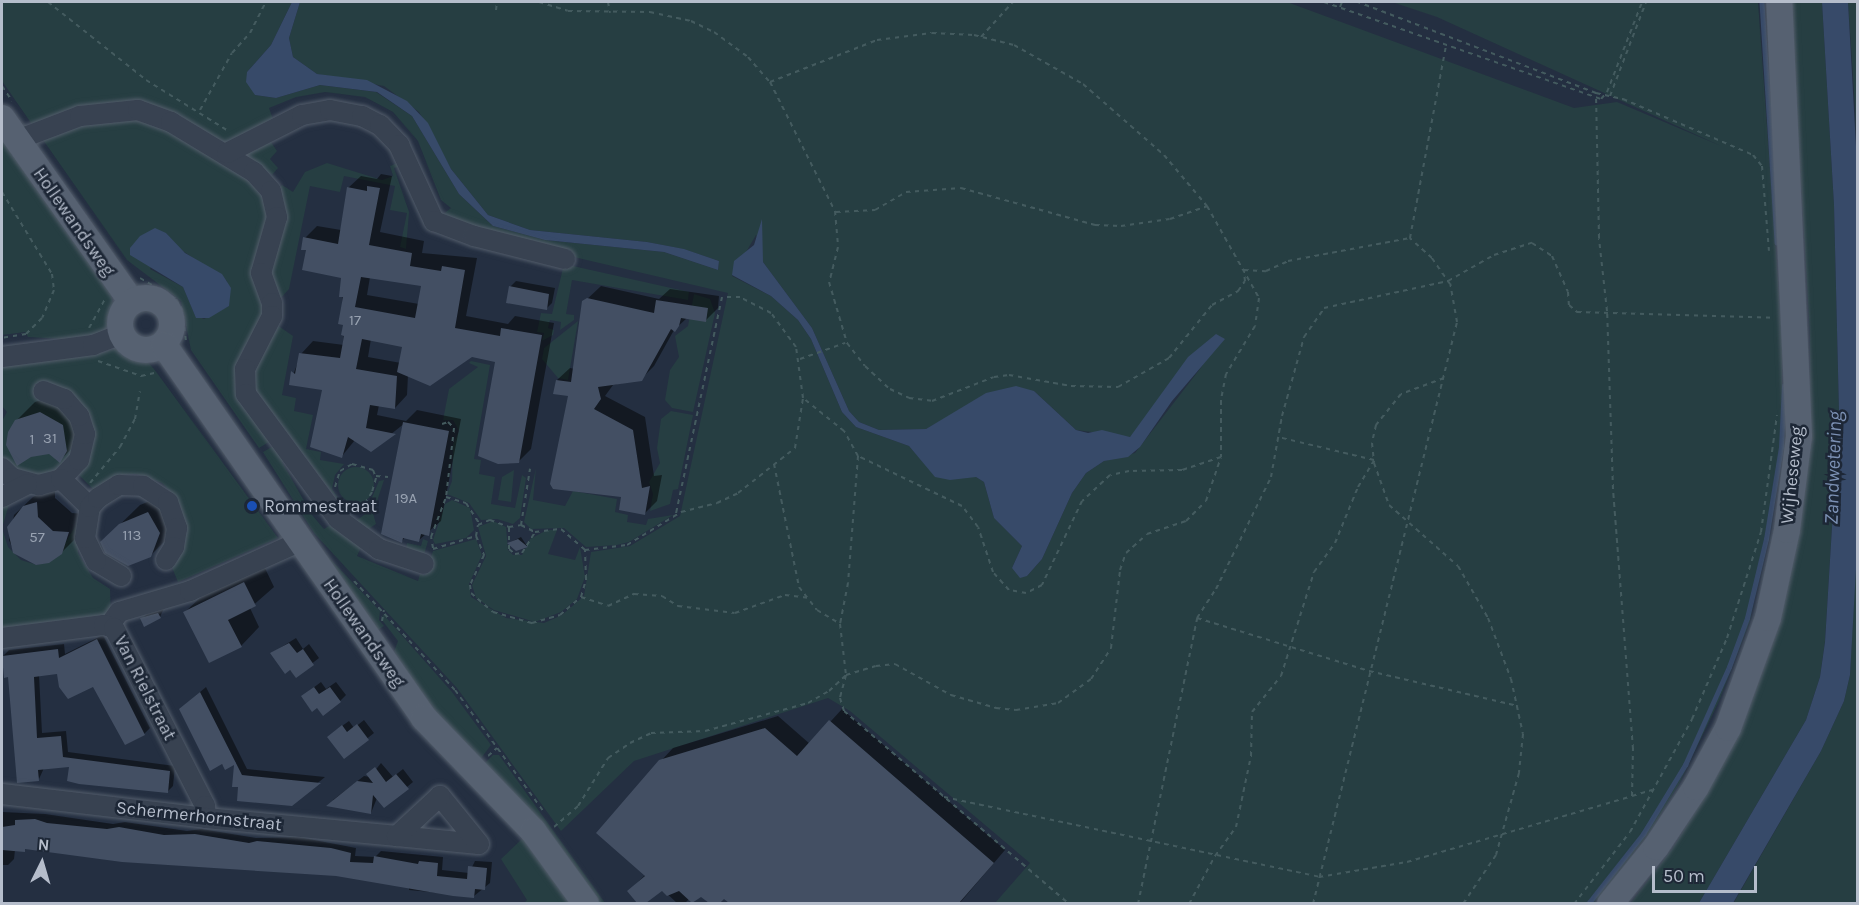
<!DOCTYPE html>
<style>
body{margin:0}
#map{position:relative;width:1859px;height:905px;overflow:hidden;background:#242f41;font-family:Karla,sans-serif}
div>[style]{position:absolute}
.green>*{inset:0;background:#263e42}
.round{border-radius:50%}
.water>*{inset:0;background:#374a69}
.shadow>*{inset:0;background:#0007}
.stream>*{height:4.5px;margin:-2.25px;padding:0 2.25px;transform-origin:2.25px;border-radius:2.25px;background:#374a69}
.building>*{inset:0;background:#434f63}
.path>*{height:2px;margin-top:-1px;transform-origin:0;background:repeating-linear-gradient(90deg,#445b5f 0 4.5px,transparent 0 9px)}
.roads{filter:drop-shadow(0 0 2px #535d6b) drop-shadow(0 0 2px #535d6b)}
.minor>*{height:20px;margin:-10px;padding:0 10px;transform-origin:10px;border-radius:10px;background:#384251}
.major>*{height:26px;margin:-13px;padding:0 13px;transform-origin:13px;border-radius:13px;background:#566171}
.major>.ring{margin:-13px;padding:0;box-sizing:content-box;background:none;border:26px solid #566171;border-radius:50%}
.dots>*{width:16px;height:16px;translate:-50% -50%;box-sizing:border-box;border:3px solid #1d2736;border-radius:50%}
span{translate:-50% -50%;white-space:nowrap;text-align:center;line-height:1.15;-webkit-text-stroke:5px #1d2736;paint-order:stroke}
.number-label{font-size:15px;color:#98a2b1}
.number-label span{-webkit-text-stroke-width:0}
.street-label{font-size:18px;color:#b5bdcb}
.poi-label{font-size:18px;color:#b5bdcb}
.left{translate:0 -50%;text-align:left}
.water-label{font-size:20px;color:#7c91b4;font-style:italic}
.frame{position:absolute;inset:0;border:3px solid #b5bdcb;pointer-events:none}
.north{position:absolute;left:12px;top:833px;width:60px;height:60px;-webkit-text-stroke:4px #1d2736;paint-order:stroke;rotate:5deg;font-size:16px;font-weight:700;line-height:24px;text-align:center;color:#b5bdcb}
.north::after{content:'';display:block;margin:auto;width:21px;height:27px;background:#b5bdcb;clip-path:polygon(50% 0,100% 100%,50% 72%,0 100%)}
.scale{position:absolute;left:1652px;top:866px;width:105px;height:27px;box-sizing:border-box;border:3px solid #b5bdcb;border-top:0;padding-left:8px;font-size:18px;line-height:21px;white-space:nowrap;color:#b5bdcb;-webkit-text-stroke:4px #1d2736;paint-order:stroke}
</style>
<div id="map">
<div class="green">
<div style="clip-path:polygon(evenodd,2px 2px,292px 2px,271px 45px,247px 72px,255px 95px,276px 98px,320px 85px,376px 92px,412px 116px,459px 194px,493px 226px,545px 240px,664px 252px,718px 270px,719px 261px,683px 249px,647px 242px,530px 230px,488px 215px,451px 169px,419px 112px,384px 86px,317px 74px,293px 57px,289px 38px,300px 2px,1287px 2px,1574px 108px,1617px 102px,1721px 146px,1437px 17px,1392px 2px,1758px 2px,1782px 336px,1782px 451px,1750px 621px,1719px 701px,1679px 784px,1649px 833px,1594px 903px,995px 903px,1030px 863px,850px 711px,828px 698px,634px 761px,561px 831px,457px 688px,314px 533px,263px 452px,277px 444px,291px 456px,282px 462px,312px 515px,324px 529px,334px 523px,362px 545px,357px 556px,418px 581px,420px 574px,425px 575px,433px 551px,476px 539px,482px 555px,469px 584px,471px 597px,506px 618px,544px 623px,562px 615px,584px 596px,591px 552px,630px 546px,680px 516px,728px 293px,531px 247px,441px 216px,451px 208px,441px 200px,418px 141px,393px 112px,365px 97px,325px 92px,296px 97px,269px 108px,273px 119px,224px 145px,173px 118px,31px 123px,2px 81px,2px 2px,756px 235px,763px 262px,812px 328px,849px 411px,859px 422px,879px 430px,926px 429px,957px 412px,1034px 391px,1076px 430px,1130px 437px,1203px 365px,1135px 453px,1104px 461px,1086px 473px,1072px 493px,1042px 559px,1027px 576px,1012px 568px,1022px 546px,994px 518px,984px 482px,976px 477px,936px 477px,909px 446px,856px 427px,842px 412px,811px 339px,798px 320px,771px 296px,732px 276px,756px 235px)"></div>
<div style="clip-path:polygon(1790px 2px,1822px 2px,1834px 205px,1839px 412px,1825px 641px,1820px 677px,1806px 720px,1699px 903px,1630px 904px,1672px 849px,1704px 797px,1796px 542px,1810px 453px,1810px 334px)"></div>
<div style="clip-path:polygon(1848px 2px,1857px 2px,1857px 164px,1855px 107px)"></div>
<div style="clip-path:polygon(evenodd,137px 114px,215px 152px,267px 193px,268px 304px,244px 360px,272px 440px,259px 448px,191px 350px,181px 301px,127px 260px,41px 137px,45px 132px,137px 114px,166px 233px,177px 247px,227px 281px,229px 306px,204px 319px,195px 315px,183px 287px,150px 269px,166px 233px)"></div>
<div style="clip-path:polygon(2px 135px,110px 289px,115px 314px,105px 330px,80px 340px,28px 337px,25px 332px,2px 335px)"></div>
<div style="clip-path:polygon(267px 136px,277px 151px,270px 159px,278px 168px,272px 175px,242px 157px)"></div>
<div style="clip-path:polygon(400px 162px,403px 165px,394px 168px,409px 212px,406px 249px,400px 247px,407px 213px,390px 210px,395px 186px,344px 176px,340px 192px,310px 186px,289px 289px,280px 299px,267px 280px,278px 191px,282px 185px,293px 192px,305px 172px,327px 163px,382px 180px,393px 176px,390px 166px)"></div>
<div style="clip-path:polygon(564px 264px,689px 292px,688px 300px,572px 280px,566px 314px,574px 315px,574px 320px,560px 330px,561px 322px,550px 320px,548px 328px,554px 330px,553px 335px,542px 341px,544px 333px,537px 332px,541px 313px,552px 314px)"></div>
<div style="clip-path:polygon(694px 294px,710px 299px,715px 313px,693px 412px,672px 408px,665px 400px,670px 370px,679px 357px,675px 336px,688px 326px)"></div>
<div style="clip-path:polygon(578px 321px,568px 380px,558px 378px,542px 359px,544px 348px)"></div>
<div style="clip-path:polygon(277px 325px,293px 336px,282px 395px,296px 398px,294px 411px,313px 415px,306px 449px,321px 452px,320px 460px,344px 464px,335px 475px,332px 489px,349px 515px,247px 380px)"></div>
<div style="clip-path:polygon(118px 348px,142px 356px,154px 369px,278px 538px,178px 582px,171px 565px,181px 550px,185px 524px,176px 497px,162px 483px,136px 474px,117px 475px,93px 489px,79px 475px,92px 444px,88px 416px,70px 394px,52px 385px,35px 384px,35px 398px,55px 402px,71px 416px,78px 435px,74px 455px,67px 467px,48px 478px,27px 478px,9px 467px,2px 456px,2px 421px,7px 412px,2px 406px,2px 365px,93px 355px)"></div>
<div style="clip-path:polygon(471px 361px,490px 365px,474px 459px,481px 460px,479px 474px,495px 477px,491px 504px,515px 508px,522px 475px,526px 478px,520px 518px,513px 524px,497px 519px,481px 520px,469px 503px,447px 494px,452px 481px,453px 444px,459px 431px,453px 420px,443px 420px,449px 389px,478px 367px,469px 363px)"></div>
<div style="clip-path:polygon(671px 411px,693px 415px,678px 489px,673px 490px,670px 504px,650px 511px,653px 494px,649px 482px,660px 463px,657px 448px,661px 419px)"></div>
<div class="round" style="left:338px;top:467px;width:36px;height:36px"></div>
<div style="clip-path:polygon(536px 468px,533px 500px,565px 506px,573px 491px,617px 499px,615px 512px,628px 515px,627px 522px,646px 525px,648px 519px,673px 515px,629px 542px,617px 545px,586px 547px,564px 528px,531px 529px,524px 522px)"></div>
<div style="clip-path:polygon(514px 470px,511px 502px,498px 500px,502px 477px)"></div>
<div style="clip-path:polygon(384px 480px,373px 513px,376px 524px,367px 530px,352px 524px,365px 514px,379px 481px)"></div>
<div style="clip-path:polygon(452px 500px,470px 508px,474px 530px,466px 538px,435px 544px,433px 540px,445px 504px)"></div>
<div style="clip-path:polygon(10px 501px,2px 528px,8px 547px,21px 560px,37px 565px,56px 558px,79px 520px,78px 553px,93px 578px,110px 589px,111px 618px,2px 634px,2px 508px)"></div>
<div style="clip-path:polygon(493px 521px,506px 527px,508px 550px,513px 555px,522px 555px,530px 539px,547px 530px,557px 530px,548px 554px,575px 560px,580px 547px,585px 577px,577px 599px,561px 612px,535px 622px,494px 610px,476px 598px,472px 585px,486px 556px,478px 527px)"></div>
<div style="clip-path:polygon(1857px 534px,1857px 903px,1733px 904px,1821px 751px,1844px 701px,1850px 675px)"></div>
<div style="clip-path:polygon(309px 537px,380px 611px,379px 620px,384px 626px,378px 630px)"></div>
<div style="clip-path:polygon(423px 539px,428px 541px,424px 555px,405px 554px,407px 543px,421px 546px)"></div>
<div style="clip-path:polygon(383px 614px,452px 692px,491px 745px,479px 761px,443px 727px,414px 682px,394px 652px,398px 641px,382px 620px)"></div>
<div style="clip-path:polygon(493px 755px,499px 755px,605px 903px,596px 903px,483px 765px)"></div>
<div style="clip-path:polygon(523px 838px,574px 903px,524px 903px,527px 900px,501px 859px)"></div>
</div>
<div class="water">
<div style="clip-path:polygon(292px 2px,300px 2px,289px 38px,293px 57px,317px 74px,367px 80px,407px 101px,428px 123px,451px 169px,488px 215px,530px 230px,647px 242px,684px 249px,719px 261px,718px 270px,664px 252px,545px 240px,493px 226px,459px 194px,412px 116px,377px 92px,320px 85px,276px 98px,255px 95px,246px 82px,247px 72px,271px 45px)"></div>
<div style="clip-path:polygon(1822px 2px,1848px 2px,1857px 164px,1858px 534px,1850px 675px,1844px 701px,1821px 751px,1733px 903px,1699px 903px,1806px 720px,1820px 677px,1825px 642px,1839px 412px,1834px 205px)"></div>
<div style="clip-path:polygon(762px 219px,763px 262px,812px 328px,849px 411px,859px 422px,879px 430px,926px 429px,986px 393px,1016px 386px,1034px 391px,1076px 430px,1088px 433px,1102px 430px,1130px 437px,1188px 357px,1216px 334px,1225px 339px,1172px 401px,1140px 447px,1128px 457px,1104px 461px,1086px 473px,1072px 493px,1042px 559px,1027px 576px,1020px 578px,1012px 568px,1022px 546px,994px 518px,984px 482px,976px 477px,950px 480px,935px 477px,909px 446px,856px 427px,842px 412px,811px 339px,798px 320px,771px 296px,732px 275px,734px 261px,754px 245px)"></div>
<div style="clip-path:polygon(155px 228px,166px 233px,185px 253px,222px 274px,231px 288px,229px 306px,209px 318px,196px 318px,183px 287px,130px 255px,130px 248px,140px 236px)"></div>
</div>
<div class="shadow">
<div style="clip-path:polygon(evenodd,381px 174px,392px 176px,380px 232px,424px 241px,422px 253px,477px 258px,466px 316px,508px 324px,515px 316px,554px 323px,531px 449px,518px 462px,497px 360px,471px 356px,408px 375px,407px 395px,395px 408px,379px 405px,377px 415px,406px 421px,417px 410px,461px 419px,441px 521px,419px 540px,405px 537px,402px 541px,405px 423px,371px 450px,355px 440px,342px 456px,324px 389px,290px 383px,301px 354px,313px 341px,344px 345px,342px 276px,308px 249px,305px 238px,317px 226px,341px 230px,348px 188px,361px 176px,377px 179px,381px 174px,370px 277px,422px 285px,419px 304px,367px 295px,370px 277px,381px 174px,371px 339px,404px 346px,401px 363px,368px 357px,371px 339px)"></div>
<div style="clip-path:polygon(516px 281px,555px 288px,552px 303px,546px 309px,510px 287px)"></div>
<div style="clip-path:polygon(601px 286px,659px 299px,670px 289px,719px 296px,718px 308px,706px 320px,687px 318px,674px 330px,654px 366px,641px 379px,613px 385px,605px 396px,645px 417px,654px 476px,662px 475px,657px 501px,645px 513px,623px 496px,570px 395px,557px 380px,570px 368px,575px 369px,584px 302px)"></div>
<div style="clip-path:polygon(59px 394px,80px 441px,61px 459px,16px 421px,35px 402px)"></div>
<div style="clip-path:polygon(55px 486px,55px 498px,72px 513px,86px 514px,80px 534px,61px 553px,14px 552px,9px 540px,14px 515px,33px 497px)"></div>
<div style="clip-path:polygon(167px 494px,169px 537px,150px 556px,102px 542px,140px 505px)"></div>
<div style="clip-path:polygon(521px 537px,527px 546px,517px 550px,509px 543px)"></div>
<div style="clip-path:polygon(263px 564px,274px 587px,250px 608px,259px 627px,241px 646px,185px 612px,204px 594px)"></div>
<div style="clip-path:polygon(164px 608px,160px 617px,142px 619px,148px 613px)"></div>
<div style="clip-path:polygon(103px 635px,150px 728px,144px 734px,94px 685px,58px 673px,39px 675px,42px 733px,66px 731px,68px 752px,175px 766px,173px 786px,168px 791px,70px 765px,44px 768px,39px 779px,3px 656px,9px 650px,64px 644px,65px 654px)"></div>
<div style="clip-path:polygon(296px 638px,303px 649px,309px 644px,319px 658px,296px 676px,272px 653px)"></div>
<div style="clip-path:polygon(321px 682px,326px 689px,336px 682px,346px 695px,340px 701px,318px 706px,309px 691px)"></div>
<div style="clip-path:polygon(206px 687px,247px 769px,325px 777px,291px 805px,234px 785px,236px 762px,225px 768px,180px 709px)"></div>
<div style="clip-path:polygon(842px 709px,1005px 850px,959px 904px,732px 904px,725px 897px,719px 904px,711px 904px,697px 891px,684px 904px,678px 904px,662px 889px,638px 904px,629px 891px,645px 875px,660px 762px,673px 748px,778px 716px,810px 744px)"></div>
<div style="clip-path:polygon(364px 720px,374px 733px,344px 757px,335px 731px,349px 721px,354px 728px)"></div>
<div style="clip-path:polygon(381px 763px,393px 777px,403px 769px,413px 782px,384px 806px,377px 798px,371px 813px,333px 800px,364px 776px,370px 777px)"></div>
<div style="clip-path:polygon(2px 812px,45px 814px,113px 824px,125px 822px,187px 831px,202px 829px,256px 838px,299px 837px,356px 848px,355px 856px,375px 857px,381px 851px,443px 857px,442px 870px,469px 873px,475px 861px,492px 862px,490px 883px,474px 896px,409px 890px,409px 886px,336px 874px,27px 847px,15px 850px,14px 859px,8px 865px,2px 865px)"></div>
</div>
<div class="stream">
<div style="left:1762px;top:2px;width:241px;rotate:86.4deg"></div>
<div style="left:1588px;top:904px;width:89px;rotate:-51.8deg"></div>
<div style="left:1643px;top:834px;width:81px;rotate:-58.7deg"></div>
<div style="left:1685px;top:765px;width:107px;rotate:-65.8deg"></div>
<div style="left:1729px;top:667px;width:52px;rotate:-69.8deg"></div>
<div style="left:1747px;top:618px;width:81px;rotate:-76.5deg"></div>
<div style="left:1766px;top:539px;width:93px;rotate:-80.7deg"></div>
<div style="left:1781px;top:447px;width:61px;rotate:-87.2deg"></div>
</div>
<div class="building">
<div style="clip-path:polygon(evenodd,367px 186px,380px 188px,369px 245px,412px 253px,410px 266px,441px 271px,442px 266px,465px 270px,455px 328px,500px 336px,501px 328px,542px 335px,519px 463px,498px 464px,478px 456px,495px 362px,472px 357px,430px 386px,397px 372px,402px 347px,362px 339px,356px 369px,397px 376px,395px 409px,370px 405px,366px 428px,396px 434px,371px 452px,348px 437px,342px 458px,310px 447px,322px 390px,289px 385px,291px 371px,295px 374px,299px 353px,340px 358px,344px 336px,341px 335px,343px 325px,338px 324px,343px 297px,339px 297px,341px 278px,302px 270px,306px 250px,301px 250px,303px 237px,338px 244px,347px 187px,367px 191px,367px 186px,361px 277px,421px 286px,415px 318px,355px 307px,361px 277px)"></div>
<div style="clip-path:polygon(509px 286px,549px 294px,547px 310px,506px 303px)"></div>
<div style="clip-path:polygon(587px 298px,654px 313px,656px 300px,708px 308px,706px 322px,681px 318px,679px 326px,675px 332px,671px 329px,642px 381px,598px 387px,601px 399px,594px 409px,633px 430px,642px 488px,650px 486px,645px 515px,619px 510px,621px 497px,553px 489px,550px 484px,568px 396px,553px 394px,556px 380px,571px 382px,582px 301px)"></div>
<div style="clip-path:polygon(40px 412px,63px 425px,67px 451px,60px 463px,49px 454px,31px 457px,17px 466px,6px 445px,8px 432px,15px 420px)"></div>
<div style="clip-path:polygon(403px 422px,449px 431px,429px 536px,421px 534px,419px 542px,403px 538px,402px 543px,381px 534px)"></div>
<div style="clip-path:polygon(37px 502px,38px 517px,53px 531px,69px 532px,62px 554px,49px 563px,36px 565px,13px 553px,7px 527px,23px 506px)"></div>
<div style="clip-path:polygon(148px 512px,160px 533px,151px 557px,128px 566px,105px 553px,100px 542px,119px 524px)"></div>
<div style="clip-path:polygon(518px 539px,528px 547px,516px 551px,507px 543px)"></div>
<div style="clip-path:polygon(244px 582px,256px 606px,228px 620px,242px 647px,209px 663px,183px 612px)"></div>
<div style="clip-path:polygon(158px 613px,161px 618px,144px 627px,140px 618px)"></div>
<div style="clip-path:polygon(97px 639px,145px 735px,125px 745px,93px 687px,68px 699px,59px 687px,57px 674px,34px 677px,37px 738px,61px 736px,63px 757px,170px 771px,168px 793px,79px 784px,67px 781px,69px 767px,38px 770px,39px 781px,17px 783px,8px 677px,4px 678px,2px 656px,58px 649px,59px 658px)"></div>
<div style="clip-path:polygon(289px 643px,297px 653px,303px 649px,314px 665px,296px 678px,290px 670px,285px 674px,270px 653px)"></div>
<div style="clip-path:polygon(314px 687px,319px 694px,330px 687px,341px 702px,323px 716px,317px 708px,312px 712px,301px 696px)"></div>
<div style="clip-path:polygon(200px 692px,242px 775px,321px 783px,292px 806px,237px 801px,238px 787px,232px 787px,234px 765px,225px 770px,222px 764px,210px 771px,179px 709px)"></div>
<div style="clip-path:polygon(829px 720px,994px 863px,959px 903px,729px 903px,724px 899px,720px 903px,709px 903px,701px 897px,692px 903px,679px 891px,667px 896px,662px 891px,646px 903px,637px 903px,627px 891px,645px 876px,596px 833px,659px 760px,765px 728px,797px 756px)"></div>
<div style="clip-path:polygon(357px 724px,369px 740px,344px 759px,327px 737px,342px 725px,347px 732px)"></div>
<div style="clip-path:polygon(375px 767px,386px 782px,396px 774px,409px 789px,384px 808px,373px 795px,371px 814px,326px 806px,357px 781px,373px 783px,366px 774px)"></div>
<div style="clip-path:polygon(35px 819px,47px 823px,107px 829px,119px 827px,164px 835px,195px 834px,249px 843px,257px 841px,331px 848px,351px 853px,350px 862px,373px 863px,374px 856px,418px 864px,419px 861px,438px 863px,437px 876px,467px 879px,468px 866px,487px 868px,485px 890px,475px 889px,474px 898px,453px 896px,336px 876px,122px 862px,25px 849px,25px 852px,2px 850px,2px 827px,15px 825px,15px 820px)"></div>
</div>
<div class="path">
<div style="left:48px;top:2px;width:125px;rotate:38.5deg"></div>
<div style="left:146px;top:80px;width:99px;rotate:31.8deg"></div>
<div style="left:539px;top:2px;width:30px;rotate:17deg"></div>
<div style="left:568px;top:11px;width:82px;rotate:0.7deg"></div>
<div style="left:650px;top:12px;width:42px;rotate:12.4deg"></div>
<div style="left:691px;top:21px;width:25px;rotate:26deg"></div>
<div style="left:714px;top:32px;width:42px;rotate:36.3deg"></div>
<div style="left:748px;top:57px;width:33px;rotate:49deg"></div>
<div style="left:770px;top:82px;width:144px;rotate:63.3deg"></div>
<div style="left:835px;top:211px;width:36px;rotate:85deg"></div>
<div style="left:838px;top:247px;width:36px;rotate:104deg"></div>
<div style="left:829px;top:282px;width:64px;rotate:73.6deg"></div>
<div style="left:847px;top:343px;width:29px;rotate:52deg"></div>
<div style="left:865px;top:366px;width:34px;rotate:43deg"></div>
<div style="left:890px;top:389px;width:21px;rotate:25deg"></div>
<div style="left:909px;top:398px;width:23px;rotate:7deg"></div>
<div style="left:932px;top:401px;width:66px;rotate:-21.2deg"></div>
<div style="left:994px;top:377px;width:15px;rotate:-8deg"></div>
<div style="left:1009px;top:375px;width:63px;rotate:10.1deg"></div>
<div style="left:1071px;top:386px;width:47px;rotate:1.2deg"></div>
<div style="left:1118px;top:387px;width:59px;rotate:-29.6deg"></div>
<div style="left:1169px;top:358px;width:68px;rotate:-50.9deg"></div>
<div style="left:1212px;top:305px;width:30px;rotate:-28deg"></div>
<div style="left:1238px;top:291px;width:12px;rotate:-55deg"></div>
<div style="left:1245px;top:281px;width:8px;rotate:-97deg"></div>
<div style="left:608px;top:2px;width:11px;rotate:80deg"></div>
<div style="left:1324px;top:2px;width:293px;rotate:19.3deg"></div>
<div style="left:1601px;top:99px;width:9px;rotate:-49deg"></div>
<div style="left:1607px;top:92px;width:97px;rotate:-68.7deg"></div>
<div style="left:1340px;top:7px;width:5px;rotate:-68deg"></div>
<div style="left:496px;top:10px;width:8px;rotate:-83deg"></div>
<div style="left:981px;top:37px;width:47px;rotate:-47.6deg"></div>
<div style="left:770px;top:82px;width:115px;rotate:-21.4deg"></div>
<div style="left:877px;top:40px;width:55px;rotate:-7.3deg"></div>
<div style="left:932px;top:33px;width:42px;rotate:2.7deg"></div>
<div style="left:974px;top:35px;width:41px;rotate:14deg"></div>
<div style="left:1014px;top:45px;width:79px;rotate:29.5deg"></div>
<div style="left:1083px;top:84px;width:108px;rotate:41.2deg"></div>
<div style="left:1164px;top:155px;width:67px;rotate:49.9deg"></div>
<div style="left:1207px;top:206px;width:106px;rotate:60.5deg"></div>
<div style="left:1259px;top:298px;width:28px;rotate:98deg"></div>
<div style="left:1255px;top:326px;width:56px;rotate:121.1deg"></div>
<div style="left:1226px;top:374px;width:26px;rotate:101deg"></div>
<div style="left:1221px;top:400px;width:57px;rotate:90deg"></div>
<div style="left:1221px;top:457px;width:41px;rotate:161.6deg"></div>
<div style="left:1182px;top:470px;width:53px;rotate:178.9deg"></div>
<div style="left:1129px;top:471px;width:19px;rotate:168deg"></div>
<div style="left:1110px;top:475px;width:38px;rotate:137deg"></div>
<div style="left:1082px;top:501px;width:93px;rotate:115.5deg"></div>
<div style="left:1042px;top:585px;width:18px;rotate:153deg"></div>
<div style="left:1026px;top:593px;width:17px;rotate:-170deg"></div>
<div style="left:1009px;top:590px;width:24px;rotate:-132deg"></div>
<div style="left:993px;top:572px;width:47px;rotate:-108.4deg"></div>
<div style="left:978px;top:527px;width:26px;rotate:-127deg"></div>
<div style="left:962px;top:506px;width:115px;rotate:-154.3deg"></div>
<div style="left:858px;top:456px;width:29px;rotate:-119deg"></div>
<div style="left:844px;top:431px;width:53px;rotate:-141.2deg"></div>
<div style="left:2px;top:86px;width:18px;rotate:56deg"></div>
<div style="left:1596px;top:93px;width:28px;rotate:13deg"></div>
<div style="left:1623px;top:99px;width:142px;rotate:23.3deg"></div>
<div style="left:1753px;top:155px;width:14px;rotate:51deg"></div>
<div style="left:1762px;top:166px;width:85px;rotate:85.3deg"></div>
<div style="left:1610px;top:96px;width:101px;rotate:-69deg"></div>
<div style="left:200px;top:110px;width:65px;rotate:-60.7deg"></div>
<div style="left:232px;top:53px;width:27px;rotate:-48deg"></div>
<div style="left:250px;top:33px;width:35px;rotate:-63deg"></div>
<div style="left:2px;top:192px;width:96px;rotate:58.6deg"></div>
<div style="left:52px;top:274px;width:16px;rotate:83deg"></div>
<div style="left:54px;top:290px;width:30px;rotate:113deg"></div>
<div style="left:42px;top:318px;width:23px;rotate:135deg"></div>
<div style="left:26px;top:334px;width:24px;rotate:171deg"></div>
<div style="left:836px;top:212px;width:39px;rotate:-3deg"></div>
<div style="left:875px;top:210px;width:36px;rotate:-30deg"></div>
<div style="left:906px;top:192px;width:55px;rotate:-4.2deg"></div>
<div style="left:961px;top:188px;width:139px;rotate:15.4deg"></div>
<div style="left:1095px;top:225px;width:26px;rotate:2deg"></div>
<div style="left:1121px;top:226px;width:49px;rotate:-8.1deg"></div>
<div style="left:1170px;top:219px;width:39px;rotate:-19deg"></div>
<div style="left:1410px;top:238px;width:195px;rotate:-79.4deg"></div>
<div style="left:1244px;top:270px;width:22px;rotate:3deg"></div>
<div style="left:1266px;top:271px;width:24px;rotate:-24deg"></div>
<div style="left:1288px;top:261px;width:124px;rotate:-10.7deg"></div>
<div style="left:140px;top:278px;width:42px;rotate:30.3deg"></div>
<div style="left:176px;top:299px;width:12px;rotate:59deg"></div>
<div style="left:182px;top:309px;width:33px;rotate:83deg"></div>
<div style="left:89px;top:328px;width:33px;rotate:-61deg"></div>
<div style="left:800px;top:359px;width:48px;rotate:-19.6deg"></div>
<div style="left:98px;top:361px;width:46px;rotate:19.2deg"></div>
<div style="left:141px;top:376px;width:17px;rotate:-13deg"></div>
<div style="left:1444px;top:378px;width:46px;rotate:159.6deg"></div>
<div style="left:1401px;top:394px;width:40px;rotate:129deg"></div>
<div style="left:1376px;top:425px;width:18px;rotate:103deg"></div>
<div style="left:1372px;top:443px;width:20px;rotate:84deg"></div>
<div style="left:1374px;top:463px;width:45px;rotate:70.3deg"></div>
<div style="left:1389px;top:505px;width:92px;rotate:41.5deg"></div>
<div style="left:1458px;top:566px;width:60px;rotate:60deg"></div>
<div style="left:1488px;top:618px;width:65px;rotate:69.3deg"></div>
<div style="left:1511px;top:679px;width:56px;rotate:77.7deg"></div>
<div style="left:1523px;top:734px;width:39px;rotate:96deg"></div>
<div style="left:1519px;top:773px;width:85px;rotate:105.7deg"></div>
<div style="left:1496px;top:855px;width:59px;rotate:124deg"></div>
<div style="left:442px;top:424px;width:6px;rotate:-18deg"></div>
<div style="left:448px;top:422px;width:8px;rotate:45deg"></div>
<div style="left:454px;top:428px;width:69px;rotate:96.6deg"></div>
<div style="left:446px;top:497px;width:21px;rotate:17deg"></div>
<div style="left:466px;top:503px;width:24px;rotate:57deg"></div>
<div style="left:858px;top:456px;width:127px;rotate:94.5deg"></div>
<div style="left:848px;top:583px;width:42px;rotate:101deg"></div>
<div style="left:840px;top:624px;width:51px;rotate:83.3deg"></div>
<div style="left:846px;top:675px;width:24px;rotate:105deg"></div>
<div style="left:840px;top:698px;width:14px;rotate:73deg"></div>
<div style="left:844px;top:711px;width:296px;rotate:40.6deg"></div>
<div style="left:774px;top:464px;width:126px;rotate:78.5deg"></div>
<div style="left:799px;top:587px;width:29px;rotate:52deg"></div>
<div style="left:817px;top:610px;width:27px;rotate:31deg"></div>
<div style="left:376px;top:476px;width:12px;rotate:5deg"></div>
<div style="left:90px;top:483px;width:47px;rotate:-50.2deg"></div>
<div style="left:120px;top:447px;width:32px;rotate:-62deg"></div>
<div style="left:135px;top:419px;width:28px;rotate:-80deg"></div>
<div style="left:335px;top:487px;width:17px;rotate:-73deg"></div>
<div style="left:340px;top:471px;width:14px;rotate:-30deg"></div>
<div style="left:352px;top:464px;width:22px;rotate:16deg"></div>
<div style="left:373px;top:470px;width:9px;rotate:69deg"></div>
<div style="left:376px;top:478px;width:15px;rotate:106deg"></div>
<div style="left:372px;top:492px;width:26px;rotate:122deg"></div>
<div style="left:521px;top:525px;width:57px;rotate:-80.9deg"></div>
<div style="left:509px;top:527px;width:22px;rotate:90deg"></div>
<div style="left:509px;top:549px;width:8px;rotate:40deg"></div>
<div style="left:515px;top:554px;width:7px;rotate:-8deg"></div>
<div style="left:522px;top:553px;width:25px;rotate:-58deg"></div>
<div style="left:476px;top:536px;width:21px;rotate:67deg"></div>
<div style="left:484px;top:555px;width:33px;rotate:115deg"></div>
<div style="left:470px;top:585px;width:8px;rotate:83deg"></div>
<div style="left:471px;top:593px;width:29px;rotate:41deg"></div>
<div style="left:493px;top:612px;width:41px;rotate:15.8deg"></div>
<div style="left:532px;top:623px;width:29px;rotate:-16deg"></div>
<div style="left:560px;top:615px;width:28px;rotate:-41deg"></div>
<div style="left:581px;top:597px;width:19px;rotate:-74deg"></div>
<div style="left:586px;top:579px;width:29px;rotate:-92deg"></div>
<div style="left:433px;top:548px;width:11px;rotate:-100deg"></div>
<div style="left:431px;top:537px;width:43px;rotate:-69.4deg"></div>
<div style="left:433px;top:549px;width:45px;rotate:-16.8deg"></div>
<div style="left:476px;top:536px;width:11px;rotate:-80deg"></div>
<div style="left:478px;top:525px;width:13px;rotate:-23deg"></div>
<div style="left:490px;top:520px;width:20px;rotate:20deg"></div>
<div style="left:509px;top:527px;width:12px;rotate:-9deg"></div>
<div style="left:521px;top:525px;width:16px;rotate:27deg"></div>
<div style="left:535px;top:532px;width:26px;rotate:-7deg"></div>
<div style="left:561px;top:529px;width:32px;rotate:41deg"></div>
<div style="left:585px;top:550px;width:42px;rotate:-6.8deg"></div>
<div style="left:627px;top:545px;width:63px;rotate:-31.4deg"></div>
<div style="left:681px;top:512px;width:37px;rotate:-14deg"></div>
<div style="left:717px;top:503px;width:23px;rotate:-25deg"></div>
<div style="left:738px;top:493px;width:73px;rotate:-38.3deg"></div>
<div style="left:795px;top:448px;width:51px;rotate:-80.9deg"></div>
<div style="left:803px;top:398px;width:51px;rotate:-97.8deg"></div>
<div style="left:796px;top:347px;width:42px;rotate:-126.3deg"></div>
<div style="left:771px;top:313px;width:35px;rotate:-153deg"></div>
<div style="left:740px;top:297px;width:18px;rotate:180deg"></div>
<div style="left:722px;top:297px;width:222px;rotate:102deg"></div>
<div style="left:354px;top:581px;width:149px;rotate:47.2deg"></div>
<div style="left:455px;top:690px;width:151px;rotate:53.9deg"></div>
<div style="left:581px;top:597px;width:28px;rotate:18deg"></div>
<div style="left:608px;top:606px;width:29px;rotate:-25deg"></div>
<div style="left:634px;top:594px;width:28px;rotate:4deg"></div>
<div style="left:662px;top:596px;width:19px;rotate:32deg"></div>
<div style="left:678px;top:606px;width:57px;rotate:7deg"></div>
<div style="left:735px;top:613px;width:53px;rotate:-19.8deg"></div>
<div style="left:785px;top:595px;width:23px;rotate:7deg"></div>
<div style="left:1197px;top:618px;width:35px;rotate:-57deg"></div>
<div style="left:1216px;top:589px;width:125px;rotate:-63.8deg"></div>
<div style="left:1271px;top:477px;width:62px;rotate:-79.8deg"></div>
<div style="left:1282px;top:416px;width:82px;rotate:-74.4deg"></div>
<div style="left:1304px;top:337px;width:35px;rotate:-55deg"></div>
<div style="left:1324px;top:308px;width:127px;rotate:-12.3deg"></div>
<div style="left:1448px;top:281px;width:53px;rotate:-29.5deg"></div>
<div style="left:1494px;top:255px;width:40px;rotate:-18deg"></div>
<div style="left:1532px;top:243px;width:24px;rotate:33deg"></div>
<div style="left:1552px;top:256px;width:39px;rotate:66deg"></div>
<div style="left:1568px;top:292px;width:13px;rotate:86deg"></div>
<div style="left:1569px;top:305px;width:11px;rotate:41deg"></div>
<div style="left:1577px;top:312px;width:198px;rotate:1.7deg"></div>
<div style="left:382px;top:621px;width:11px;rotate:-80deg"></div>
<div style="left:488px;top:756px;width:12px;rotate:-42deg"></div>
<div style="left:1632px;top:796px;width:21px;rotate:-17deg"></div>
<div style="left:944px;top:797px;width:383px;rotate:12deg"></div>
<div style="left:1319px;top:877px;width:89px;rotate:-9.7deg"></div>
<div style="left:1407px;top:862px;width:234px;rotate:-16.3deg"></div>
<div style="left:1632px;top:796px;width:47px;rotate:-88.8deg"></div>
<div style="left:1633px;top:749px;width:261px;rotate:-94.4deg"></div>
<div style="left:1613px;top:489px;width:178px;rotate:-91.9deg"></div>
<div style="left:1607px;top:311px;width:73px;rotate:-96.3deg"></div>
<div style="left:1599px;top:238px;width:145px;rotate:-91.2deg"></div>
<div style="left:1596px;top:93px;width:255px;rotate:-159.1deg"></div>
<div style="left:554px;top:827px;width:32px;rotate:-41deg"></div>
<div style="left:578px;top:806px;width:57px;rotate:-58deg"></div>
<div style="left:608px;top:758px;width:27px;rotate:-34deg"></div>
<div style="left:630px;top:743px;width:23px;rotate:-25deg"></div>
<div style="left:651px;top:733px;width:54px;rotate:-2.1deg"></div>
<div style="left:705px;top:731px;width:107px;rotate:-15.2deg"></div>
<div style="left:808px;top:703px;width:24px;rotate:-30deg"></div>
<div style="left:829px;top:691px;width:23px;rotate:-43deg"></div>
<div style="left:846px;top:675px;width:31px;rotate:-17deg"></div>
<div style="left:876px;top:666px;width:19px;rotate:-6deg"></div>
<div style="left:895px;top:664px;width:64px;rotate:29deg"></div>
<div style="left:951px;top:695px;width:47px;rotate:16.1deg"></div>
<div style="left:996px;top:708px;width:20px;rotate:6deg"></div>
<div style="left:1016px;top:710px;width:43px;rotate:-9.5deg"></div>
<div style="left:1058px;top:703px;width:41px;rotate:-36deg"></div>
<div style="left:1091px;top:679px;width:37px;rotate:-57deg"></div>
<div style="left:1111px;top:648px;width:79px;rotate:-83.4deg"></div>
<div style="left:1120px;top:570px;width:18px;rotate:-71deg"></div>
<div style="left:1126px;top:553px;width:28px;rotate:-42deg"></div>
<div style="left:1147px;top:534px;width:41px;rotate:-18.4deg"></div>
<div style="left:1186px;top:521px;width:28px;rotate:-45deg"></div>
<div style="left:1206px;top:501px;width:46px;rotate:-71.2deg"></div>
<div style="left:1138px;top:904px;width:292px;rotate:-78.3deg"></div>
<div style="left:1197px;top:618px;width:180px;rotate:17.1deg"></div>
<div style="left:1369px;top:671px;width:153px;rotate:13.2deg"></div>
<div style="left:1189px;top:904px;width:55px;rotate:-61.6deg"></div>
<div style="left:1215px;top:856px;width:36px;rotate:-54deg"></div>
<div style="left:1236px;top:827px;width:73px;rotate:-78.1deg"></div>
<div style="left:1251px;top:756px;width:44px;rotate:-88.7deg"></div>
<div style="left:1252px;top:712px;width:46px;rotate:-51.1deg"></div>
<div style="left:1281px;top:676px;width:109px;rotate:-72.4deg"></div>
<div style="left:1314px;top:572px;width:36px;rotate:-54deg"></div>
<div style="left:1335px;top:543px;width:61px;rotate:-67.7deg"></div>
<div style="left:1358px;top:487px;width:31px;rotate:-59deg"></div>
<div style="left:1374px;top:460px;width:99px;rotate:-166.5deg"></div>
<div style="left:1313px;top:904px;width:600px;rotate:-76.1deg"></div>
<div style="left:1457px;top:322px;width:39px;rotate:-100deg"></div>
<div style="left:1450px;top:284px;width:32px;rotate:-125deg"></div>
<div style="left:1432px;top:258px;width:30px;rotate:-138deg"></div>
<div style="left:1574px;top:904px;width:91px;rotate:-52.1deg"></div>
<div style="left:1630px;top:832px;width:129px;rotate:-61.2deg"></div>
<div style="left:1692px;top:719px;width:88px;rotate:-66.6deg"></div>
<div style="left:1727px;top:638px;width:111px;rotate:-72.2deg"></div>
<div style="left:1761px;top:532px;width:118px;rotate:-82.2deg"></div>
</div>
<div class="roads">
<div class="minor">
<div style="left:17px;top:140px;width:67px;rotate:-20.9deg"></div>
<div style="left:80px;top:116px;width:58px;rotate:-5.9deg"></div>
<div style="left:138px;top:110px;width:35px;rotate:20deg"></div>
<div style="left:171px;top:122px;width:97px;rotate:31.1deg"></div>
<div style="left:254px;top:172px;width:25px;rotate:48deg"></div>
<div style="left:271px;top:191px;width:27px;rotate:77deg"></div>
<div style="left:277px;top:217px;width:58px;rotate:105.9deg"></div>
<div style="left:261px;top:273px;width:32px;rotate:70deg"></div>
<div style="left:272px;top:303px;width:13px;rotate:90deg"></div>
<div style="left:272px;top:316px;width:59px;rotate:117deg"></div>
<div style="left:245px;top:369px;width:25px;rotate:88deg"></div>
<div style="left:246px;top:394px;width:155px;rotate:53.6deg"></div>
<div style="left:338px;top:519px;width:51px;rotate:36.2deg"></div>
<div style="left:379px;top:549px;width:47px;rotate:18.4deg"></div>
<div style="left:227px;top:153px;width:84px;rotate:-26.9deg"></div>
<div style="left:302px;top:115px;width:28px;rotate:-10deg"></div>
<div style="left:330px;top:110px;width:33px;rotate:11deg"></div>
<div style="left:362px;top:116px;width:20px;rotate:27deg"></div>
<div style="left:380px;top:125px;width:28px;rotate:46deg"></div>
<div style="left:399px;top:145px;width:84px;rotate:65.3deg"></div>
<div style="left:434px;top:221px;width:43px;rotate:20.6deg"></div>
<div style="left:474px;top:236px;width:94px;rotate:14.2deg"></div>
<div style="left:2px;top:357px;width:92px;rotate:-7.5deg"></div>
<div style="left:93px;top:345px;width:31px;rotate:-21deg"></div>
<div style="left:2px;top:468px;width:14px;rotate:45deg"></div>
<div style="left:12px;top:478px;width:28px;rotate:15deg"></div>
<div style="left:39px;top:485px;width:23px;rotate:-15deg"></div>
<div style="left:61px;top:479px;width:26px;rotate:-47deg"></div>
<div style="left:79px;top:460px;width:27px;rotate:-77deg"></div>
<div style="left:85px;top:434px;width:19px;rotate:-108deg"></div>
<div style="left:79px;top:416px;width:23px;rotate:-131deg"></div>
<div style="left:64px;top:399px;width:22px;rotate:-159deg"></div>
<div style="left:61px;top:479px;width:40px;rotate:44deg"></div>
<div style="left:2px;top:497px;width:28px;rotate:-27deg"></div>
<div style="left:121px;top:576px;width:29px;rotate:-149deg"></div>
<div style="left:96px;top:561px;width:25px;rotate:-116deg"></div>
<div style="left:85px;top:538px;width:31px;rotate:-81deg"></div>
<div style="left:90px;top:507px;width:12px;rotate:-48deg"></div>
<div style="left:98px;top:498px;width:25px;rotate:-32deg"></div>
<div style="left:119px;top:485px;width:24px;rotate:2deg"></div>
<div style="left:143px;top:486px;width:30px;rotate:33deg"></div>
<div style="left:168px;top:502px;width:28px;rotate:71deg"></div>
<div style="left:177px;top:528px;width:19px;rotate:99deg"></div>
<div style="left:174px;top:547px;width:15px;rotate:122deg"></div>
<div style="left:109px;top:626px;width:17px;rotate:-54deg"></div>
<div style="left:119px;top:612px;width:74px;rotate:-16.5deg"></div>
<div style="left:190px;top:591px;width:122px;rotate:-24.2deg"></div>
<div style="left:2px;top:638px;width:103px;rotate:-7.3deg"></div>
<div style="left:104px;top:625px;width:10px;rotate:17deg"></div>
<div style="left:114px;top:628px;width:200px;rotate:62.9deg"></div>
<div style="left:205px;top:806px;width:12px;rotate:85deg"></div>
<div style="left:2px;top:794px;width:205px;rotate:6.7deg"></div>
<div style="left:206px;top:818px;width:192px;rotate:5.4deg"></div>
<div style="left:397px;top:836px;width:82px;rotate:5.6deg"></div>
<div style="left:479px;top:844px;width:62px;rotate:-129.1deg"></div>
<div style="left:440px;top:796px;width:59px;rotate:137.1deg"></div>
</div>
<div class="major">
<div style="left:2px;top:118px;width:225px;rotate:54.8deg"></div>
<div class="ring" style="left:120px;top:298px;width:26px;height:26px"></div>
<div style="left:164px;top:345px;width:455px;rotate:55.1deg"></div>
<div style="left:424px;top:718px;width:157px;rotate:46deg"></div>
<div style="left:533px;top:831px;width:90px;rotate:54deg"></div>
<div style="left:1610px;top:904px;width:73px;rotate:-51.1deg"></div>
<div style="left:1656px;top:847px;width:72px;rotate:-56.3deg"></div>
<div style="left:1696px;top:787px;width:67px;rotate:-61.5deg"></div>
<div style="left:1728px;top:728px;width:117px;rotate:-70deg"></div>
<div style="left:1768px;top:618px;width:90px;rotate:-77.8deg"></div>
<div style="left:1787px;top:530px;width:95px;rotate:-82.7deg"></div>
<div style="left:1799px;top:436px;width:434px;rotate:-92.6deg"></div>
</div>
</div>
<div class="dots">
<div style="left:252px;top:506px;background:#1a4fb4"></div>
</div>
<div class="number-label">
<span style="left:355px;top:321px">17</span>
<span style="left:50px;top:439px">31</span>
<span style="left:32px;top:440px">1</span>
<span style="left:406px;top:499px">19A</span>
<span style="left:132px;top:536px">113</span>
<span style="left:37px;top:538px">57</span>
</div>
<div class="street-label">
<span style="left:74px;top:222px;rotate:55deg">Hollewandsweg</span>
<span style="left:1792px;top:475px;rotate:-84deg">Wijheseweg</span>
<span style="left:364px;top:633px;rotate:55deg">Hollewandsweg</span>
<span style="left:145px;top:688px;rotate:63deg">Van Rielstraat</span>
<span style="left:199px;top:816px;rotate:6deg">Schermerhornstraat</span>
</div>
<div class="poi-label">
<span class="left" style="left:264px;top:506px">Rommestraat</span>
</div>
<div class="water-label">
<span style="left:1833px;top:468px;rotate:-88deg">Zandwetering</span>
</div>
<div class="frame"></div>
<div class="north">N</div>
<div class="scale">50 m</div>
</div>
